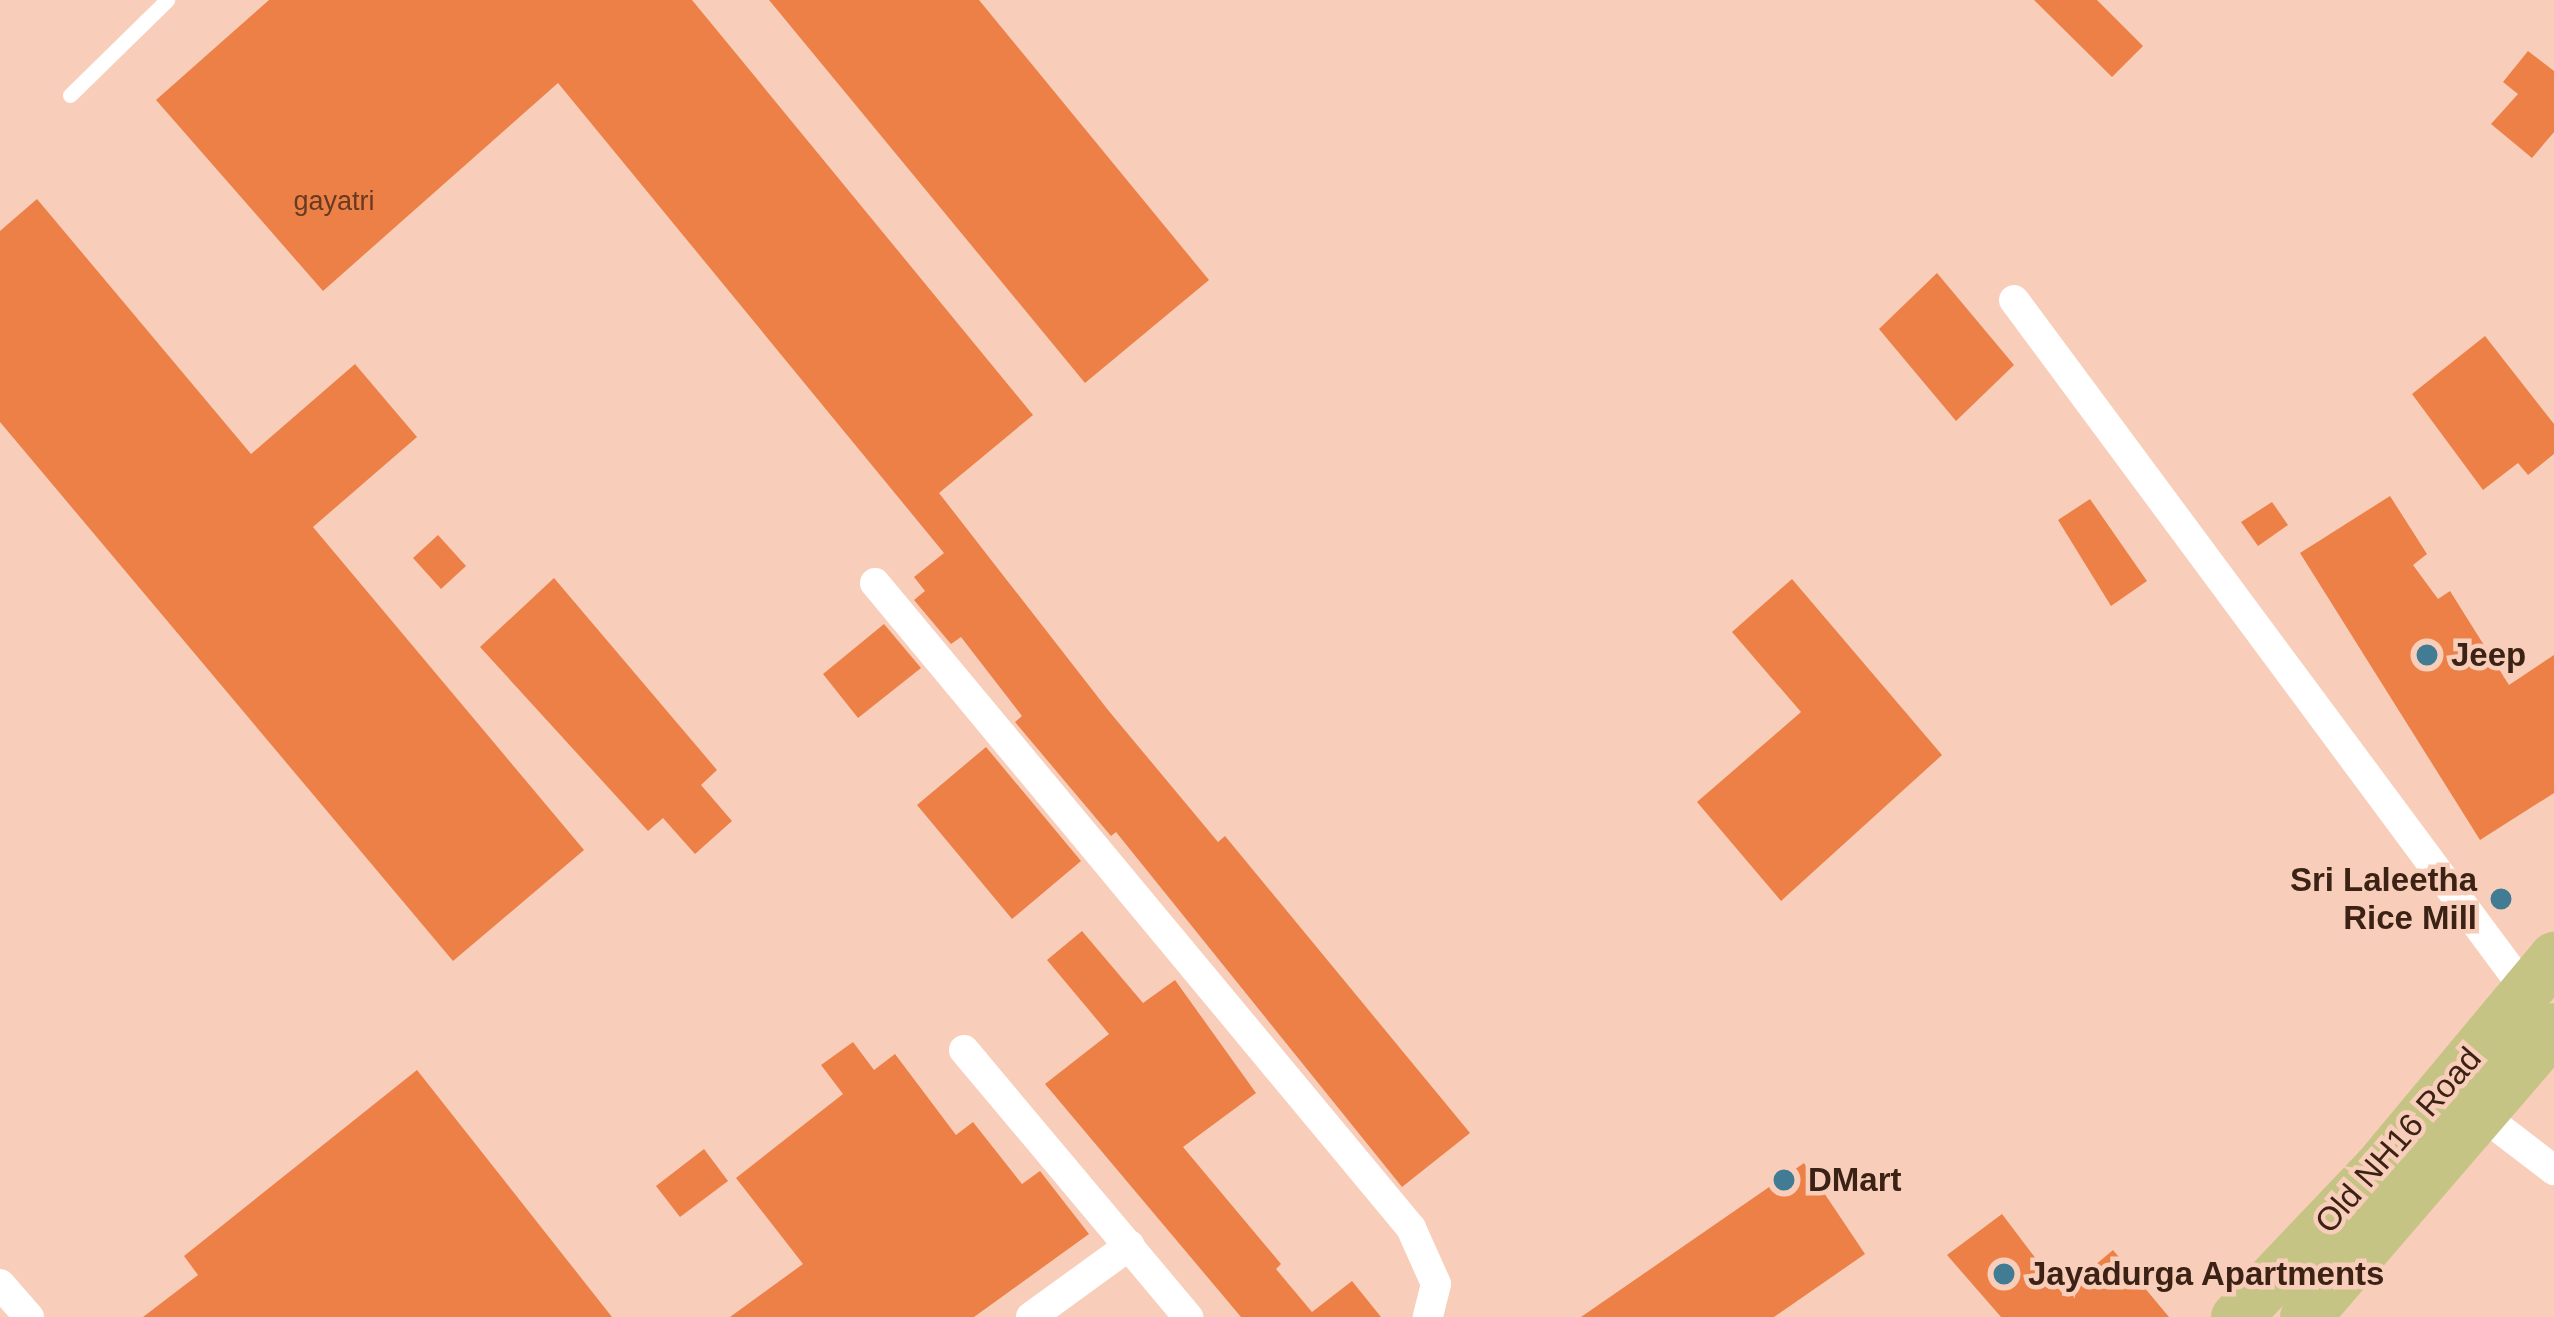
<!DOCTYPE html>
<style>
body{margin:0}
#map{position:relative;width:2554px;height:1317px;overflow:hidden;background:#f8cebb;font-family:Helvetica,sans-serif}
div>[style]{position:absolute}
.building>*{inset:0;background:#ec8046}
.service>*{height:15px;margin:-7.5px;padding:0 7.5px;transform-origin:7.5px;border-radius:7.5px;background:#fff}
.minor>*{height:30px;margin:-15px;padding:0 15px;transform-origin:15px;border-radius:15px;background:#fff}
.primary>*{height:51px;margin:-25.5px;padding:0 25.5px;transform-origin:25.5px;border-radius:25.5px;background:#c6c485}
.dots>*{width:33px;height:33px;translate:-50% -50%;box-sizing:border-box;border:6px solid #f8cebb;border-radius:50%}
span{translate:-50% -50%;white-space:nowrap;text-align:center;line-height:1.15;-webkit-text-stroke:9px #f8cebb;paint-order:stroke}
.number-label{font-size:27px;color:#673a21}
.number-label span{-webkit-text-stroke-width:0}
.poi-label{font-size:33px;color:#3b2215;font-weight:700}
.left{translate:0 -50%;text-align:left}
.right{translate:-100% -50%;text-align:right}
.street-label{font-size:33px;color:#3b2215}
</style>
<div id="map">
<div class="building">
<div style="clip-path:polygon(269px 0,692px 0,1033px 415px,939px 493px,1108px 710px,1218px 842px,1225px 836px,1470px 1133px,1402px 1187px,1116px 832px,1111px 836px,1015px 722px,1022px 716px,961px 637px,951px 644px,914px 600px,925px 591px,914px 577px,944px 553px,558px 83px,323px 291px,156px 100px)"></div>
<div style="clip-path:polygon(769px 0,979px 0,1209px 280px,1085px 383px)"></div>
<div style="clip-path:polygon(2034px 0,2097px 0,2143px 46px,2112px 77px)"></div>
<div style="clip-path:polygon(2528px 51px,2554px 71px,2554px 132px,2532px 158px,2491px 124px,2518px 94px,2503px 82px)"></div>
<div style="clip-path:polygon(37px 199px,251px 454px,355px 364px,417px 437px,313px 527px,584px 850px,453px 961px,0 422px,0 231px)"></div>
<div style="clip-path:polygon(1937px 273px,2014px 365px,1956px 421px,1879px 329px)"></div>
<div style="clip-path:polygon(2485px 336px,2554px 424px,2554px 454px,2528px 475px,2518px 463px,2483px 490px,2412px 394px)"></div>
<div style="clip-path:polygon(2390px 496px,2427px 554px,2413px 565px,2438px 599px,2450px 591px,2509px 685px,2554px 655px,2554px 793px,2480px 840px,2300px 553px)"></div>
<div style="clip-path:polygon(2090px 499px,2147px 581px,2111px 606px,2058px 520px)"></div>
<div style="clip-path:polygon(2272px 502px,2288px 525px,2258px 546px,2241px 522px)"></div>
<div style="clip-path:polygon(438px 535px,466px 566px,441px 589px,413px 558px)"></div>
<div style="clip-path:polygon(554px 578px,717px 770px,701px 785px,732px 821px,695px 854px,663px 818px,648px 831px,480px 647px)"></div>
<div style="clip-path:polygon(1792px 579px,1942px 755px,1781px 901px,1697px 802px,1801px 712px,1732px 632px)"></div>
<div style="clip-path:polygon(884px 624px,921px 668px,858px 718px,823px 674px)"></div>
<div style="clip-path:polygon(986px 747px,1081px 861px,1012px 919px,917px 805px)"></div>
<div style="clip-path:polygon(1082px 931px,1143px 1003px,1175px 980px,1256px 1093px,1183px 1147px,1281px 1264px,1276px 1269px,1312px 1312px,1352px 1281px,1381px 1317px,1241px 1317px,1045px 1084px,1109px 1034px,1047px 960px)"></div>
<div style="clip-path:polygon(853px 1042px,874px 1070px,895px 1054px,956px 1135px,973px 1122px,1022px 1184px,1040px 1171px,1089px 1234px,974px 1317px,730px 1317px,803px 1264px,736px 1178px,843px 1094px,821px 1065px)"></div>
<div style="clip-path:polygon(417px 1070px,612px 1317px,143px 1317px,198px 1275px,184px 1256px)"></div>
<div style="clip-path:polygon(704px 1149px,728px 1181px,680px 1217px,656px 1186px)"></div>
<div style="clip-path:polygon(1804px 1163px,1865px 1254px,1774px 1317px,1581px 1317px)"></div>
<div style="clip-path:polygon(2002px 1214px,2062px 1293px,2113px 1250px,2169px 1317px,2001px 1317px,1947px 1255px)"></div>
</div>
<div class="service">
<div style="left:70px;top:95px;width:136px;rotate:-44.4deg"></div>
</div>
<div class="minor">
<div style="left:2014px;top:300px;width:861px;rotate:53.45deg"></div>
<div style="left:875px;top:583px;width:839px;rotate:50.27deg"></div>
<div style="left:1411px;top:1228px;width:61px;rotate:65.9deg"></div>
<div style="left:1436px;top:1284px;width:34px;rotate:104deg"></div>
<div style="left:964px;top:1050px;width:349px;rotate:50deg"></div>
<div style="left:2482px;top:1115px;width:91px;rotate:37.4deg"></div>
<div style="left:0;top:1284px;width:44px;rotate:48.7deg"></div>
<div style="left:1031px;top:1317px;width:122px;rotate:-36deg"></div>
</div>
<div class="primary">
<div style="left:2236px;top:1317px;width:206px;rotate:-46.4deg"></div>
<div style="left:2378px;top:1168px;width:275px;rotate:-50.2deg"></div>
<div style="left:2305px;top:1317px;width:381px;rotate:-49.3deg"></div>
</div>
<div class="dots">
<div style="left:2427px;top:655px;background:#417c94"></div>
<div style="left:2501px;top:899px;background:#417c94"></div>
<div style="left:1784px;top:1180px;background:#417c94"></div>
<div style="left:2004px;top:1274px;background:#417c94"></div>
</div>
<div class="number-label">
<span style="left:334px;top:202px">gayatri</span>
</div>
<div class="poi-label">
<span class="left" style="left:2451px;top:655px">Jeep</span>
<span class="right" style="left:2477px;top:899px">Sri Laleetha<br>Rice Mill</span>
<span class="left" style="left:1808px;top:1180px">DMart</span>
<span class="left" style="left:2028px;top:1274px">Jayadurga Apartments</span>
</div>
<div class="street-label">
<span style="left:2398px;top:1140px;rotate:-49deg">Old NH16 Road</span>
</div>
</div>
